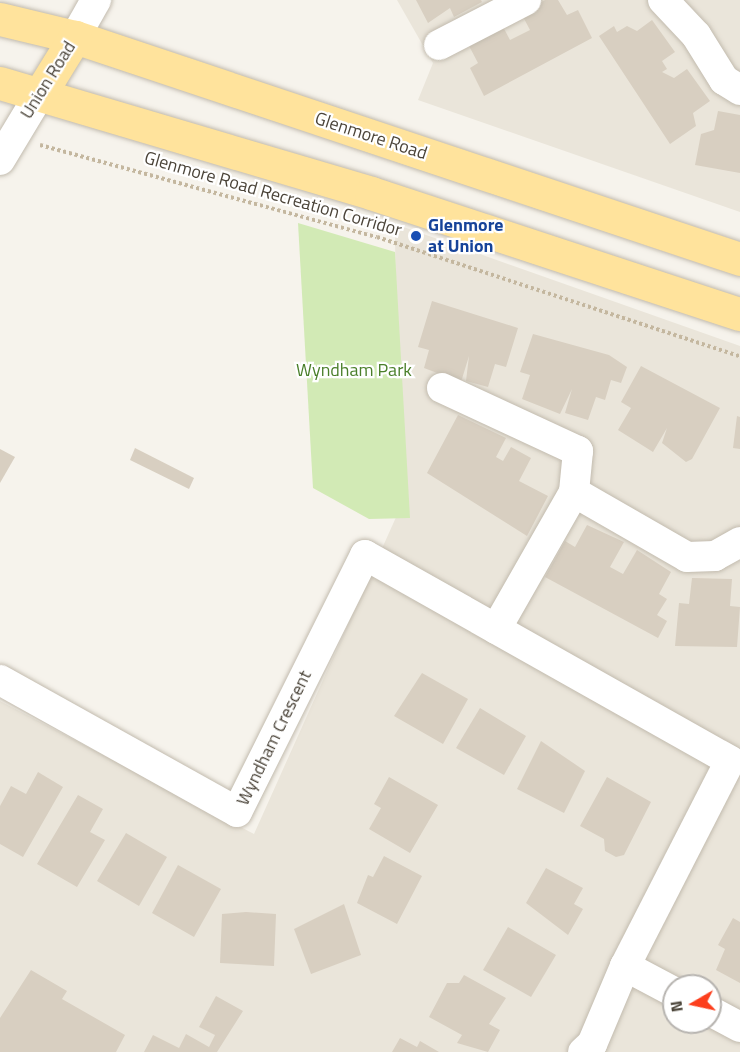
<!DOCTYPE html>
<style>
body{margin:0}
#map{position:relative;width:740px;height:1052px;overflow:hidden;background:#f6f3ec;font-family:"Titillium Web",sans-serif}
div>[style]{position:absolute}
.residential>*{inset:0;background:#eae5da}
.green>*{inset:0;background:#d2eab5}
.building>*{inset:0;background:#d8cfc1}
.path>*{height:4px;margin-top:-2px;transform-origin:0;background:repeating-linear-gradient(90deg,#c4b79f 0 3px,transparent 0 6px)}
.roads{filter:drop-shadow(0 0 2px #c2bbae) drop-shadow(0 0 2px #c2bbae)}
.minor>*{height:30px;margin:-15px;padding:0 15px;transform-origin:15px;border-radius:15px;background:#fff}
.major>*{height:33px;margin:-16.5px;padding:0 16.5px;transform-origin:16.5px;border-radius:16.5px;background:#ffe39c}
.dots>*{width:16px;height:16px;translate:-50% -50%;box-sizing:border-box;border:3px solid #fff;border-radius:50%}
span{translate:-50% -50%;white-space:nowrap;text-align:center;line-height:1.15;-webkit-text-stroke:4.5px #fff;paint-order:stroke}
.street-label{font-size:18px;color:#4b4439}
.transit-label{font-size:18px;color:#164399;font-weight:700}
.left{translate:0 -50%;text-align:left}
.park-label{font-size:18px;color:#4a7f2a}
.north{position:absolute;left:662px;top:974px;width:60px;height:60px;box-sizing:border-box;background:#fff;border:2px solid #b7b4b0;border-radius:50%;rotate:261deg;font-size:16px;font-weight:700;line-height:24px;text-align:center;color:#4b4439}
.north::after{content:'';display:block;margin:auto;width:21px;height:27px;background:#fc3f1d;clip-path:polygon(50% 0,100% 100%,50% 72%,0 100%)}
</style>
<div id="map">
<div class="residential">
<div style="clip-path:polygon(397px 0,740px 0,740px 212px,418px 100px,433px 63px)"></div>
<div style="clip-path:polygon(evenodd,395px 224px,740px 346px,740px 1052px,0 1052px,0 701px,254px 834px,397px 515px,395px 224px,674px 986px,710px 986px,710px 1022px,674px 1022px,674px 986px)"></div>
</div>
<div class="green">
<div style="clip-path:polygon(298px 223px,395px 252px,410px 518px,369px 519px,313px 488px)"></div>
</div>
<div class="building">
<div style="clip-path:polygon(416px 0,481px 0,482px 2px,454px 17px,450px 8px,428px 23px)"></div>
<div style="clip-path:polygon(545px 0,558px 0,567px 15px,578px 10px,592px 38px,484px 96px,470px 68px,478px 63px,467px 42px,501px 23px,510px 40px,530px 30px,521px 13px)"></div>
<div style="clip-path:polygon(652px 20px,675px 52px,662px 61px,667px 69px,662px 72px,674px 78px,687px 69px,710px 101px,693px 113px,696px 126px,670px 144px,599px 36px,614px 26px,617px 32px,627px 26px,637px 31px)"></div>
<div style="clip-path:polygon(718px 111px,740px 115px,740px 173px,695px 165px,701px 134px,714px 130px)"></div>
<div style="clip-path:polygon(432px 301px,518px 328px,506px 367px,495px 364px,488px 387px,466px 381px,469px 356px,461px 382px,424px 368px,429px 350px,418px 347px)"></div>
<div style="clip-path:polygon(533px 334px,609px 355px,627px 367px,621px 383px,611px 380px,605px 400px,596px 397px,588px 420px,565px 413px,572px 389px,560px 414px,522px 399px,530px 375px,520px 372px)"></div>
<div style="clip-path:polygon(641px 366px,720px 408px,692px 459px,686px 462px,662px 443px,667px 428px,653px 452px,618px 430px,631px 408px,621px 402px)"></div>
<div style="clip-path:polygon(458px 415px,506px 438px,496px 457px,503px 461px,511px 447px,531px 458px,519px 481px,548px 496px,527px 536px,427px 473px)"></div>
<div style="clip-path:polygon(737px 416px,740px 417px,740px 449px,733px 448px)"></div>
<div style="clip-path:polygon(135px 448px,194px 478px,189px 489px,130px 460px)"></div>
<div style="clip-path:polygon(0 449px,15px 457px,0 483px)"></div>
<div style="clip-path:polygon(587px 525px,624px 542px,610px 567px,623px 574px,637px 550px,671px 572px,659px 594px,667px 599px,657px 615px,667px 621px,658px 638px,545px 577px,565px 541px,575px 547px)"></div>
<div style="clip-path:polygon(692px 578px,732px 579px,730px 606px,740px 607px,737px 647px,675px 646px,679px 603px,689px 604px)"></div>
<div style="clip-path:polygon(422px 673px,468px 699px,443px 744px,394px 716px)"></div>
<div style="clip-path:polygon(480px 708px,526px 736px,504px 775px,456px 748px)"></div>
<div style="clip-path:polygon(541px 741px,585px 771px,564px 813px,517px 789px)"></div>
<div style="clip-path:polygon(38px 772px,63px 787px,23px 857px,0 844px,0 806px,11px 786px,26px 794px)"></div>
<div style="clip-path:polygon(389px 777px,438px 805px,410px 853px,369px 829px,381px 808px,374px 804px)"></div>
<div style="clip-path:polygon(607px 777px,651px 802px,624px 855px,616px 857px,605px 851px,604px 839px,580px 826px)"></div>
<div style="clip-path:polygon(78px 795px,103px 809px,90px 832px,105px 840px,77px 887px,37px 864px)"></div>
<div style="clip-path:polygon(126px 833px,167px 857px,139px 906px,97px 881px)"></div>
<div style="clip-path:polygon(384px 856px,422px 876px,397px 924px,357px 903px,368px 875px,373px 877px)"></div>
<div style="clip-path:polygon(178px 865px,221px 889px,194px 937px,152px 913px)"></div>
<div style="clip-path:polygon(546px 868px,583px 888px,574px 904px,583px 909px,568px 935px,526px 903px)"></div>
<div style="clip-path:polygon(344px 904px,361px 955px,311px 974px,294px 929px)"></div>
<div style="clip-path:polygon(246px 912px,276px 914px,274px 966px,220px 963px,222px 914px)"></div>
<div style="clip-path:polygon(733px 918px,740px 922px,740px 983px,716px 970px,725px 949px,718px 945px)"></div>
<div style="clip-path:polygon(508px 927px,556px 955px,531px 997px,483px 970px)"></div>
<div style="clip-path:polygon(31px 970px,67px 991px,62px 999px,125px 1035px,116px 1052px,0 1052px,0 1018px)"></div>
<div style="clip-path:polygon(464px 975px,506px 998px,489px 1024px,500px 1030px,488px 1052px,457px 1043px,462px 1035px,429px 1017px,447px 983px,459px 983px)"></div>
<div style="clip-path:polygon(216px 996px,243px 1011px,217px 1052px,144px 1052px,153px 1035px,179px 1048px,186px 1034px,209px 1047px,215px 1035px,199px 1027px)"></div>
<div style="clip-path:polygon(400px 1038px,417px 1047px,420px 1041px,439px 1052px,392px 1052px)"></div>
</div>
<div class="path">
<div style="left:40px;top:145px;width:349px;rotate:15.3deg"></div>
<div style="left:377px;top:237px;width:382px;rotate:18.2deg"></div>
</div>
<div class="roads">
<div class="minor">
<div style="left:663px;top:0;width:48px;rotate:46.7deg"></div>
<div style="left:696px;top:35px;width:53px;rotate:58.1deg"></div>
<div style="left:724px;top:80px;width:19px;rotate:32deg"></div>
<div style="left:75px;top:37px;width:43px;rotate:-60.4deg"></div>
<div style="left:439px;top:45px;width:98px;rotate:-27.3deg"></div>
<div style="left:0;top:160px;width:79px;rotate:-58.9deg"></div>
<div style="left:442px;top:388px;width:150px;rotate:24.9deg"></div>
<div style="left:578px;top:451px;width:41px;rotate:95.6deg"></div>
<div style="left:496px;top:629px;width:158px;rotate:-60.3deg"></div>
<div style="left:574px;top:492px;width:130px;rotate:29.9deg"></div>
<div style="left:687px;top:557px;width:28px;rotate:-2deg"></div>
<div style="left:715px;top:556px;width:29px;rotate:-29deg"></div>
<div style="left:0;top:680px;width:271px;rotate:29.1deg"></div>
<div style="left:237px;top:812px;width:287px;rotate:-63.5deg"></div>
<div style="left:365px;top:555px;width:419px;rotate:29.4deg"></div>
<div style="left:730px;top:761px;width:230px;rotate:117.1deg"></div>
<div style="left:625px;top:966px;width:85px;rotate:112.9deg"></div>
<div style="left:592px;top:1044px;width:12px;rotate:138deg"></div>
<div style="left:625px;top:966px;width:55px;rotate:28deg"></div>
<div style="left:710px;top:1011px;width:34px;rotate:28deg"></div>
</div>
<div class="major">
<div style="left:0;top:19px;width:77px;rotate:13.5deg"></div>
<div style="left:75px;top:37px;width:701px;rotate:18.46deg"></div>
<div style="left:0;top:83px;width:387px;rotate:16.5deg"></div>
<div style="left:371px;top:193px;width:388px;rotate:18.2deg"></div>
<div style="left:41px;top:92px;width:65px;rotate:-58.3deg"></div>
</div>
</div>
<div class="dots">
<div style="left:416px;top:236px;background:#1a4fb4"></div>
</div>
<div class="street-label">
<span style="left:48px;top:80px;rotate:-58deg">Union Road</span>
<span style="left:371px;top:136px;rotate:18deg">Glenmore Road</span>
<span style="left:273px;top:194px;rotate:16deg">Glenmore Road Recreation Corridor</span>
<span style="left:274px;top:738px;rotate:-64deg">Wyndham Crescent</span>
</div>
<div class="transit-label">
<span class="left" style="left:428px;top:236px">Glenmore<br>at Union</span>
</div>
<div class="park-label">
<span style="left:354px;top:370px">Wyndham Park</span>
</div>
<div class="north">N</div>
</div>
